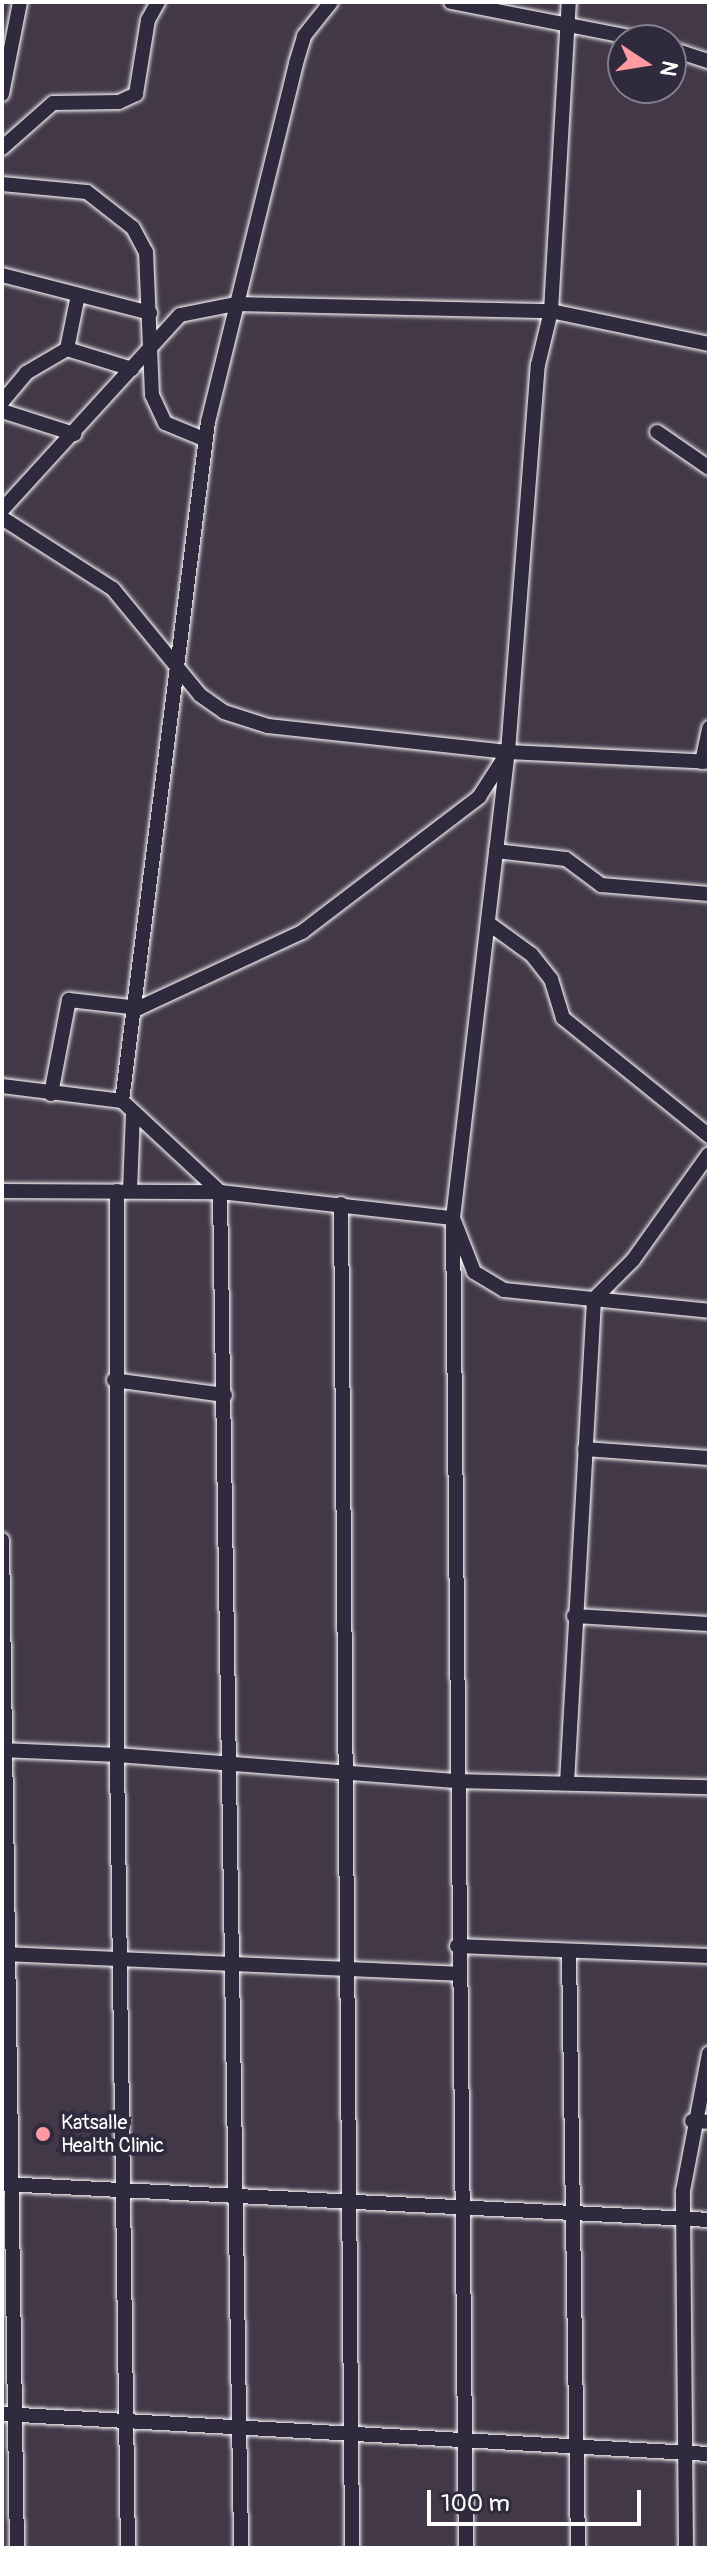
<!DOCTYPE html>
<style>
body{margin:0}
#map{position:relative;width:711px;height:2550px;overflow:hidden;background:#423848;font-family:Pangolin,sans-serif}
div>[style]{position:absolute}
.roads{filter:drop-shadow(0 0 2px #fff) drop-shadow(0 0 2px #fff)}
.minor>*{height:14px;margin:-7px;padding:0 7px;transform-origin:7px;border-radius:7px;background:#2f2a3d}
.dots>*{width:22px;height:22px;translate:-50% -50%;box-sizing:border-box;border:4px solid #2f2a3d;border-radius:50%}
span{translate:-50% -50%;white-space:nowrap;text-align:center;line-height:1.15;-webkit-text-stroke:8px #2f2a3d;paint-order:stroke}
.poi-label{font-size:20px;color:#fff}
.left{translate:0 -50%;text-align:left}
.frame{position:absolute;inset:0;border:4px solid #fff;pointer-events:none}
.north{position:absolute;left:607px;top:24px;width:80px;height:80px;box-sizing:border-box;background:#2f2a3d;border:2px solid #827f8b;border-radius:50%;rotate:102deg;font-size:22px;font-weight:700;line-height:32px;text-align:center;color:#fff}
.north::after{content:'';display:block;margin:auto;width:28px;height:36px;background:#ff9aa2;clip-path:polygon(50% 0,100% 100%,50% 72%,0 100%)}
.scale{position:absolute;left:427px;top:2490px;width:214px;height:36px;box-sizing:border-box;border:4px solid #fff;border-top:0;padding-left:10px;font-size:24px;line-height:28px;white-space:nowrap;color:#fff;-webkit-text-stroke:6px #2f2a3d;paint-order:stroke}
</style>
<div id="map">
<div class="roads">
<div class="minor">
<div style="left:451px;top:2px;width:197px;rotate:11.1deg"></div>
<div style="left:671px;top:49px;width:40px;rotate:18deg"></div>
<div style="left:2px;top:94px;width:94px;rotate:-78.9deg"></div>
<div style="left:2px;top:148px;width:68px;rotate:-41.4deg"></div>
<div style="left:53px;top:103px;width:66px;rotate:-0.9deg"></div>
<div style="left:119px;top:102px;width:19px;rotate:-25deg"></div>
<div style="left:136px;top:94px;width:75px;rotate:-80.8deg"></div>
<div style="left:148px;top:20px;width:21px;rotate:-61deg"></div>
<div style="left:2px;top:184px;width:85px;rotate:5.4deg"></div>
<div style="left:87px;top:192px;width:58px;rotate:38deg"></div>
<div style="left:133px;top:228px;width:27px;rotate:62deg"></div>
<div style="left:146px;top:252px;width:143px;rotate:87.6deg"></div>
<div style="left:152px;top:395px;width:31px;rotate:65deg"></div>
<div style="left:165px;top:423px;width:44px;rotate:22.5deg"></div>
<div style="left:2px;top:275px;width:153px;rotate:14.4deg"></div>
<div style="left:67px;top:349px;width:68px;rotate:17.1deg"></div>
<div style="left:2px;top:402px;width:38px;rotate:-50deg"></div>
<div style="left:26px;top:373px;width:48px;rotate:-30.3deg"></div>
<div style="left:67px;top:349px;width:55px;rotate:-78.5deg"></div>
<div style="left:2px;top:411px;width:76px;rotate:17.7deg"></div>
<div style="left:657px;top:432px;width:63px;rotate:34.7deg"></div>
<div style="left:2px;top:510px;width:264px;rotate:-47.6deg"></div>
<div style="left:180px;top:315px;width:56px;rotate:-11.3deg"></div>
<div style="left:235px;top:304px;width:316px;rotate:1.3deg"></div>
<div style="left:551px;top:311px;width:161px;rotate:11.8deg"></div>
<div style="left:2px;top:518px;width:132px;rotate:32.6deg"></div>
<div style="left:113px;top:589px;width:137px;rotate:50.6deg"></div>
<div style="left:200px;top:695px;width:29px;rotate:35deg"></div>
<div style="left:224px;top:712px;width:46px;rotate:17.7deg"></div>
<div style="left:268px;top:726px;width:241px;rotate:6.2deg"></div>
<div style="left:702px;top:762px;width:35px;rotate:-78deg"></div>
<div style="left:496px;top:851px;width:70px;rotate:6.5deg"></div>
<div style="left:566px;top:859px;width:44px;rotate:36.6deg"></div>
<div style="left:601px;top:885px;width:108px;rotate:4.8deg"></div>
<div style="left:488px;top:923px;width:54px;rotate:36deg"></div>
<div style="left:532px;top:955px;width:31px;rotate:52deg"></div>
<div style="left:551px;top:979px;width:41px;rotate:72.9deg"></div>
<div style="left:563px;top:1018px;width:188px;rotate:38.9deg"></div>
<div style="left:2px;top:1086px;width:121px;rotate:7.1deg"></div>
<div style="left:122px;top:1101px;width:134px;rotate:42.9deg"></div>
<div style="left:220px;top:1192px;width:1356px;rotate:89.11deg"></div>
<div style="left:51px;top:1094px;width:96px;rotate:-79.2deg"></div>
<div style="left:69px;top:1000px;width:70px;rotate:6.5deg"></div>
<div style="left:139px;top:1008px;width:180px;rotate:-25deg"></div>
<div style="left:302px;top:932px;width:223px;rotate:-37.3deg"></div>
<div style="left:479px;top:797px;width:54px;rotate:-57.2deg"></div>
<div style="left:508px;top:752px;width:201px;rotate:2.8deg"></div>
<div style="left:122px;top:1101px;width:684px;rotate:-82.78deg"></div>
<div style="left:208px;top:422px;width:370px;rotate:-76.2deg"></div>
<div style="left:296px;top:63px;width:28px;rotate:-73deg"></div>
<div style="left:304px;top:36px;width:43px;rotate:-51.5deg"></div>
<div style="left:2px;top:1191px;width:218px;rotate:0.3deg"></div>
<div style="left:220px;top:1192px;width:234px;rotate:6.4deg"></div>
<div style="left:453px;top:1218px;width:58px;rotate:68.7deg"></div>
<div style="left:474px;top:1272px;width:35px;rotate:31deg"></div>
<div style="left:504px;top:1290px;width:206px;rotate:5.8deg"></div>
<div style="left:117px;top:1191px;width:564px;rotate:90deg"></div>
<div style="left:117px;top:1755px;width:339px;rotate:4.4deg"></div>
<div style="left:455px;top:1781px;width:254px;rotate:1.4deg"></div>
<div style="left:130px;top:1191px;width:79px;rotate:-87.8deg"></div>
<div style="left:341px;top:1204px;width:1344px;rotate:89.53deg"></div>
<div style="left:114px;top:1380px;width:112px;rotate:7.7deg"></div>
<div style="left:585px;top:1449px;width:124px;rotate:4.2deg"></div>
<div style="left:2px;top:1540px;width:1008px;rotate:89.15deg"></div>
<div style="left:574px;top:1616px;width:135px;rotate:3.4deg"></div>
<div style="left:2px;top:1750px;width:115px;rotate:2.5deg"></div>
<div style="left:117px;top:1755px;width:793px;rotate:89.21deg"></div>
<div style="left:567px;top:1783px;width:485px;rotate:-86.8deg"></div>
<div style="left:594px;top:1299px;width:55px;rotate:-45deg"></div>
<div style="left:633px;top:1260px;width:130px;rotate:-54.4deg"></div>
<div style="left:457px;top:1946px;width:252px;rotate:2.3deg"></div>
<div style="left:569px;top:1951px;width:597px;rotate:89.14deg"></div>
<div style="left:3px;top:1954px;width:455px;rotate:2.5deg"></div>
<div style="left:692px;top:2121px;width:17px;rotate:3deg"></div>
<div style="left:2px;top:2184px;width:708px;rotate:2.91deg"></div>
<div style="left:2px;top:2414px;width:708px;rotate:3.24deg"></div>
<div style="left:466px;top:2548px;width:1330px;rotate:-90.56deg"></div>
<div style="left:453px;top:1218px;width:469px;rotate:-83.3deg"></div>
<div style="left:508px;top:752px;width:388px;rotate:-85.6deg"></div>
<div style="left:538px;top:365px;width:56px;rotate:-76.5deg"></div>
<div style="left:551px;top:311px;width:310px;rotate:-86.7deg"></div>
<div style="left:686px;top:2548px;width:357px;rotate:-90.5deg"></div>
<div style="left:683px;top:2191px;width:140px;rotate:-79.3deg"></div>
</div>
</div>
<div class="dots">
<div style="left:43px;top:2134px;background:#ff9aa2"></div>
</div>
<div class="poi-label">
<span class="left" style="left:61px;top:2134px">Katsalle<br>Health Clinic</span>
</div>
<div class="frame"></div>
<div class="north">N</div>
<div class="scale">100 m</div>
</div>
